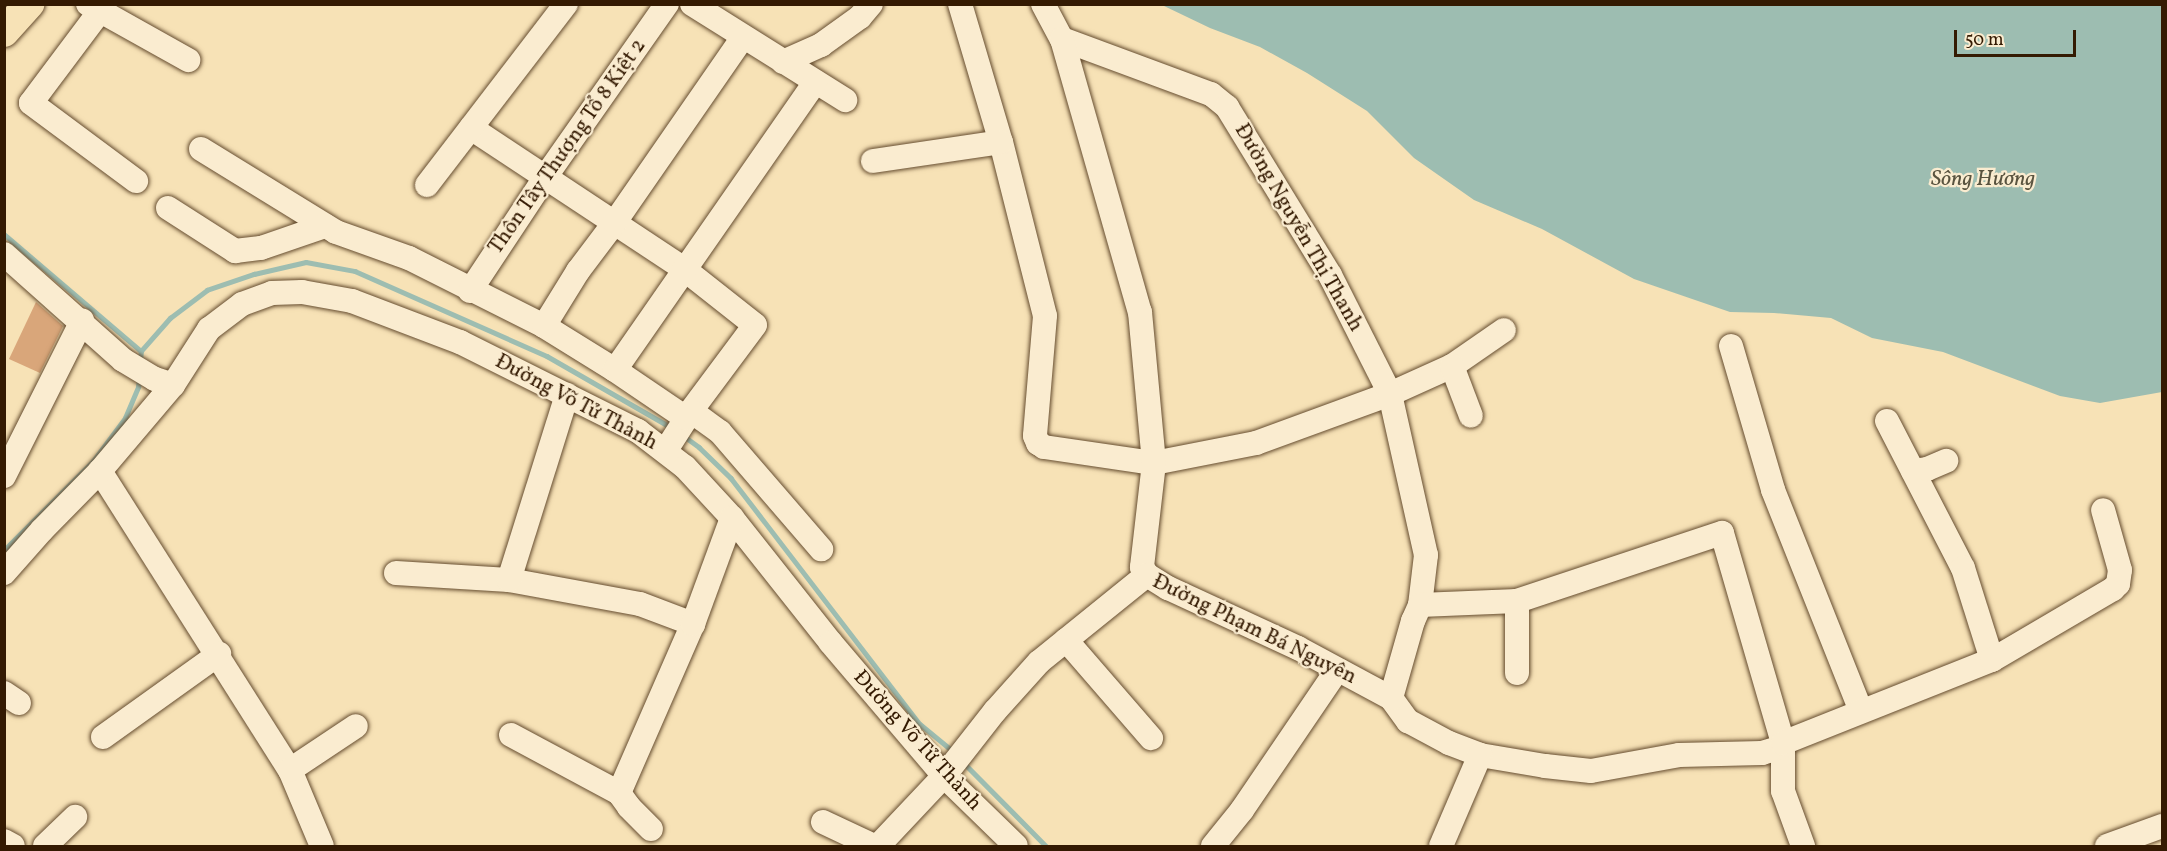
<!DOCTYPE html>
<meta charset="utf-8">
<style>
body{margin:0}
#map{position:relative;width:2167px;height:851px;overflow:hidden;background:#f7e2b6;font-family:Vollkorn,serif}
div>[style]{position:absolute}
.water>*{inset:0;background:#9dbdb1}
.stream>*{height:4.5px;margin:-2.25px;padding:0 2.25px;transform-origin:2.25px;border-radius:2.25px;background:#9dbdb1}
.building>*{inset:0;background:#d9a67a}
.roads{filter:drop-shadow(0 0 2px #654c2f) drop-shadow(0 0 2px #654c2f)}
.minor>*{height:24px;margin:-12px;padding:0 12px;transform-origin:12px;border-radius:12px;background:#faecd0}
.major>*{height:30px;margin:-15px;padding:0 15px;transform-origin:15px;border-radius:15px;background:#f7e2b6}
span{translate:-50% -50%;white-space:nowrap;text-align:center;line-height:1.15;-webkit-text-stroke:4.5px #faecd0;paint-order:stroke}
.street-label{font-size:21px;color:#341a02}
.water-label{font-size:22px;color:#59533f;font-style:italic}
.frame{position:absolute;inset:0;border:6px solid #341a02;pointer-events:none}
.scale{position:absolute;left:1954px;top:30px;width:122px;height:27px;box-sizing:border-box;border:3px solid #341a02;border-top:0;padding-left:8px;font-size:18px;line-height:21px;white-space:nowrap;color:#341a02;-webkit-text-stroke:4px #faecd0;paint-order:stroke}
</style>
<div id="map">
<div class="water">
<div style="clip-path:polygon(1162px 5px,2162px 5px,2162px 392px,2100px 403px,2060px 396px,1943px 352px,1872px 338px,1831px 318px,1774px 313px,1730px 312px,1634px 279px,1542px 229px,1474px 200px,1414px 158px,1367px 111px,1307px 73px,1260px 47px,1210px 28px)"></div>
</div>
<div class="stream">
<div style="left:4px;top:234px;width:180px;rotate:40.5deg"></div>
<div style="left:140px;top:360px;width:9px;rotate:-84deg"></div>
<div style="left:141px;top:351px;width:44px;rotate:-48.7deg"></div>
<div style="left:170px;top:318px;width:46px;rotate:-37.1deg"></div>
<div style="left:207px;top:290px;width:50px;rotate:-18.8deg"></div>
<div style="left:254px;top:274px;width:53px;rotate:-13deg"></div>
<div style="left:306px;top:262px;width:50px;rotate:10.4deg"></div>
<div style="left:355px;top:271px;width:210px;rotate:23.9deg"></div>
<div style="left:547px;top:356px;width:144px;rotate:29.9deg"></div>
<div style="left:684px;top:436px;width:19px;rotate:36deg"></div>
<div style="left:699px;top:447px;width:45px;rotate:44.1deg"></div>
<div style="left:731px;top:478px;width:310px;rotate:52.5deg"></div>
<div style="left:920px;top:724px;width:44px;rotate:39.5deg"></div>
<div style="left:4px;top:550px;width:126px;rotate:-45deg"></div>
<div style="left:93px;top:461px;width:54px;rotate:-53.3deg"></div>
<div style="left:125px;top:418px;width:34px;rotate:-67deg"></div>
<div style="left:138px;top:387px;width:9px;rotate:-84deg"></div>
<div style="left:964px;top:763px;width:117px;rotate:45.3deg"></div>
</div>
<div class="building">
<div style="clip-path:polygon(36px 302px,63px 326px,40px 373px,9px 359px)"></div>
</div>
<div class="roads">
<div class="minor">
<div style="left:88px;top:4px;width:115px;rotate:29.2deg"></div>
<div style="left:692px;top:4px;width:181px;rotate:32.1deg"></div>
<div style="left:960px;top:4px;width:144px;rotate:73.5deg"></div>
<div style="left:1001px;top:142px;width:179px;rotate:75.8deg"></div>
<div style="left:1045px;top:316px;width:120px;rotate:94.8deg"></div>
<div style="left:1035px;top:436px;width:8px;rotate:67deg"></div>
<div style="left:1038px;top:443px;width:7px;rotate:34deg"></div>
<div style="left:1044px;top:447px;width:111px;rotate:8.3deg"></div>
<div style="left:1154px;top:463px;width:104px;rotate:-11.1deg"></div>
<div style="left:1256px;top:443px;width:143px;rotate:-20.1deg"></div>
<div style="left:1390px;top:394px;width:68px;rotate:-24.3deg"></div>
<div style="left:1452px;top:366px;width:63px;rotate:-34.7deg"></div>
<div style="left:1043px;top:4px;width:40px;rotate:62deg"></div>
<div style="left:1062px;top:39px;width:159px;rotate:20.3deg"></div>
<div style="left:1211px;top:94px;width:21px;rotate:39deg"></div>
<div style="left:1227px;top:107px;width:197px;rotate:58.5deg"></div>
<div style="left:1330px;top:275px;width:133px;rotate:63.2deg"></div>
<div style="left:1390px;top:394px;width:165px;rotate:77.4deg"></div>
<div style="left:1426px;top:555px;width:50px;rotate:96.8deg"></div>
<div style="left:1420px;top:605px;width:97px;rotate:-2.4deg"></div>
<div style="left:1517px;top:601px;width:216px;rotate:-18.4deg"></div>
<div style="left:1722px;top:533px;width:219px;rotate:73.8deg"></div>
<div style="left:1783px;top:743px;width:48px;rotate:90deg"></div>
<div style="left:1783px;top:791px;width:59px;rotate:70deg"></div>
<div style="left:100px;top:11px;width:115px;rotate:126.9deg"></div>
<div style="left:31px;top:103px;width:131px;rotate:36.6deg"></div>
<div style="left:1062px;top:39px;width:284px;rotate:74.1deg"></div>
<div style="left:1140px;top:312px;width:152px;rotate:84.7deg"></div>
<div style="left:1154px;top:463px;width:105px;rotate:96.6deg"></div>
<div style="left:1142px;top:567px;width:9px;rotate:58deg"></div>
<div style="left:783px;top:62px;width:42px;rotate:-24.1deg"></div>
<div style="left:821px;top:45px;width:48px;rotate:-35.7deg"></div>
<div style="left:860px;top:17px;width:17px;rotate:-50deg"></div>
<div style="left:471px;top:128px;width:255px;rotate:33.5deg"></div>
<div style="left:684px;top:269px;width:90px;rotate:38.3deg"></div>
<div style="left:755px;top:325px;width:107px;rotate:126.7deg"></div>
<div style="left:691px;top:411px;width:46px;rotate:122.7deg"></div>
<div style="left:201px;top:149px;width:158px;rotate:31.6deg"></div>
<div style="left:336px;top:232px;width:77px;rotate:19.6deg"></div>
<div style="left:409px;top:258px;width:151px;rotate:26.7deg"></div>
<div style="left:544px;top:326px;width:84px;rotate:31.8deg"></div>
<div style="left:615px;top:370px;width:86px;rotate:34.1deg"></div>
<div style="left:873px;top:161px;width:129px;rotate:-8.4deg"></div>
<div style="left:427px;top:185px;width:228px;rotate:-52.5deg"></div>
<div style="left:168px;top:208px;width:80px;rotate:32.7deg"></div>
<div style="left:235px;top:251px;width:26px;rotate:-7deg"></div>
<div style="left:261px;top:248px;width:68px;rotate:-19deg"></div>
<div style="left:4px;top:254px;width:159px;rotate:41.7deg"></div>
<div style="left:123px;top:360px;width:37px;rotate:31deg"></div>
<div style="left:155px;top:379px;width:19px;rotate:18deg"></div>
<div style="left:173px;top:385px;width:67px;rotate:-57.3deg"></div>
<div style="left:209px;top:329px;width:41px;rotate:-37.1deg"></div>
<div style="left:242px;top:304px;width:32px;rotate:-20deg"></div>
<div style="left:272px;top:293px;width:30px;rotate:-2deg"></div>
<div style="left:302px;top:292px;width:51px;rotate:10.2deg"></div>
<div style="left:352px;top:301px;width:116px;rotate:20.8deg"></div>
<div style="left:460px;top:342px;width:199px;rotate:26.6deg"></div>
<div style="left:638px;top:431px;width:59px;rotate:37.5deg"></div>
<div style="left:685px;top:467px;width:69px;rotate:47.3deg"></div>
<div style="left:732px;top:518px;width:159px;rotate:51.6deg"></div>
<div style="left:831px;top:643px;width:175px;rotate:49.6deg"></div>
<div style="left:944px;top:776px;width:100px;rotate:44.2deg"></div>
<div style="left:470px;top:291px;width:138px;rotate:-56.5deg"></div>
<div style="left:546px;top:176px;width:210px;rotate:-54.9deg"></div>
<div style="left:544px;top:326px;width:65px;rotate:-58.3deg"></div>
<div style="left:578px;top:271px;width:61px;rotate:-52.9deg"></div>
<div style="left:615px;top:222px;width:225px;rotate:-55.3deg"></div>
<div style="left:1731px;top:346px;width:150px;rotate:73.7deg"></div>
<div style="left:1773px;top:490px;width:238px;rotate:68.3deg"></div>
<div style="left:1452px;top:366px;width:53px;rotate:69.2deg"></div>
<div style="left:615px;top:370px;width:351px;rotate:-55.2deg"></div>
<div style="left:691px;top:411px;width:36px;rotate:36deg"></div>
<div style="left:720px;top:432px;width:155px;rotate:49.2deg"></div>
<div style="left:1887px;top:421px;width:165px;rotate:62.7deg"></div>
<div style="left:1963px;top:568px;width:96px;rotate:72.5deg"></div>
<div style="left:100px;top:471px;width:354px;rotate:57.6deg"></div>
<div style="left:290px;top:770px;width:82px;rotate:67.2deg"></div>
<div style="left:1913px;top:471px;width:14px;rotate:-8deg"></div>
<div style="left:1927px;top:469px;width:21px;rotate:-23deg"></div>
<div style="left:4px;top:476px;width:174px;rotate:-63.3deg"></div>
<div style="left:4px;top:573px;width:57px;rotate:-48.5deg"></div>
<div style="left:42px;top:530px;width:83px;rotate:-45.5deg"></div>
<div style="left:100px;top:471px;width:113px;rotate:-49.7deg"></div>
<div style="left:396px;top:573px;width:113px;rotate:3.5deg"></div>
<div style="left:509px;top:580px;width:133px;rotate:10.4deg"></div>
<div style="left:640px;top:604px;width:57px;rotate:20.7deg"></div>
<div style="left:509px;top:580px;width:194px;rotate:-72.6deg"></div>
<div style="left:1517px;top:601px;width:72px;rotate:90deg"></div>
<div style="left:1066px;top:640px;width:130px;rotate:49.1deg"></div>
<div style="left:4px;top:693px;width:18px;rotate:34deg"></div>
<div style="left:1391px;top:698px;width:29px;rotate:54deg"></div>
<div style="left:1408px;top:721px;width:47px;rotate:28.2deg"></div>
<div style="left:1449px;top:743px;width:33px;rotate:21deg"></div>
<div style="left:1480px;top:755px;width:66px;rotate:9.6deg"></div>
<div style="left:1545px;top:766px;width:46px;rotate:6.2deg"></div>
<div style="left:1591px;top:771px;width:89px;rotate:-10.3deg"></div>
<div style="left:1679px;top:755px;width:83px;rotate:-1.4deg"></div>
<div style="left:1762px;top:753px;width:21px;rotate:-17deg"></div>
<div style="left:511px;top:735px;width:123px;rotate:28.2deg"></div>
<div style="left:619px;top:793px;width:17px;rotate:54deg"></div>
<div style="left:629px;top:807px;width:31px;rotate:45deg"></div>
<div style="left:103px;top:737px;width:143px;rotate:-35.6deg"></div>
<div style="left:1783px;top:743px;width:225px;rotate:-21.7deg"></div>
<div style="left:1992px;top:660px;width:140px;rotate:-30.4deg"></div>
<div style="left:2113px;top:589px;width:7px;rotate:-45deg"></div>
<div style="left:2118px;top:584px;width:14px;rotate:-82deg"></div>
<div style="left:2120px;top:570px;width:62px;rotate:-105.8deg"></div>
<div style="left:290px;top:770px;width:79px;rotate:-33.7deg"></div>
<div style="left:619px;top:793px;width:184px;rotate:-66.4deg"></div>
<div style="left:693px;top:624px;width:113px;rotate:-69.8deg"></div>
<div style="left:823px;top:822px;width:56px;rotate:25.2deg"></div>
<div style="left:4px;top:841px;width:10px;rotate:29deg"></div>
<div style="left:45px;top:846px;width:42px;rotate:-44deg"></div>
<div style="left:878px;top:846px;width:96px;rotate:-46.7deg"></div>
<div style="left:944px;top:776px;width:83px;rotate:-51.9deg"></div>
<div style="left:995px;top:711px;width:66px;rotate:-48.1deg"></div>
<div style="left:1039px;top:662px;width:139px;rotate:-38.9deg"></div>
<div style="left:1147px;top:575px;width:25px;rotate:32deg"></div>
<div style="left:1168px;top:588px;width:143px;rotate:24.8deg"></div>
<div style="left:1298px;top:648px;width:106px;rotate:28.3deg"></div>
<div style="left:1391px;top:698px;width:80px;rotate:-74.1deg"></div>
<div style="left:1413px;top:621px;width:17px;rotate:-66deg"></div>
<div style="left:1213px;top:846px;width:46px;rotate:-51.1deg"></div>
<div style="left:1242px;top:810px;width:169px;rotate:-55.8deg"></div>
<div style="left:1441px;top:846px;width:99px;rotate:-66.8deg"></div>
<div style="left:2107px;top:846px;width:59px;rotate:-20deg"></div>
</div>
<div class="major">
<div style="left:4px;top:32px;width:38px;rotate:-48deg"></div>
</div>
</div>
<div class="street-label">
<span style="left:568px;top:147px;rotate:-55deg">Thôn Tây Thượng Tổ 8 Kiệt 2</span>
<span style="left:1298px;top:228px;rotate:60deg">Đường Nguyễn Thị Thanh</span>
<span style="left:576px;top:403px;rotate:28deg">Đường Võ Tử Thành</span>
<span style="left:1254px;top:630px;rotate:26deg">Đường Phạm Bá Nguyên</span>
<span style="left:917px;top:741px;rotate:48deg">Đường Võ Tử Thành</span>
</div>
<div class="water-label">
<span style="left:1983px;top:180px">Sông Hương</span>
</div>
<div class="frame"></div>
<div class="scale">50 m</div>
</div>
